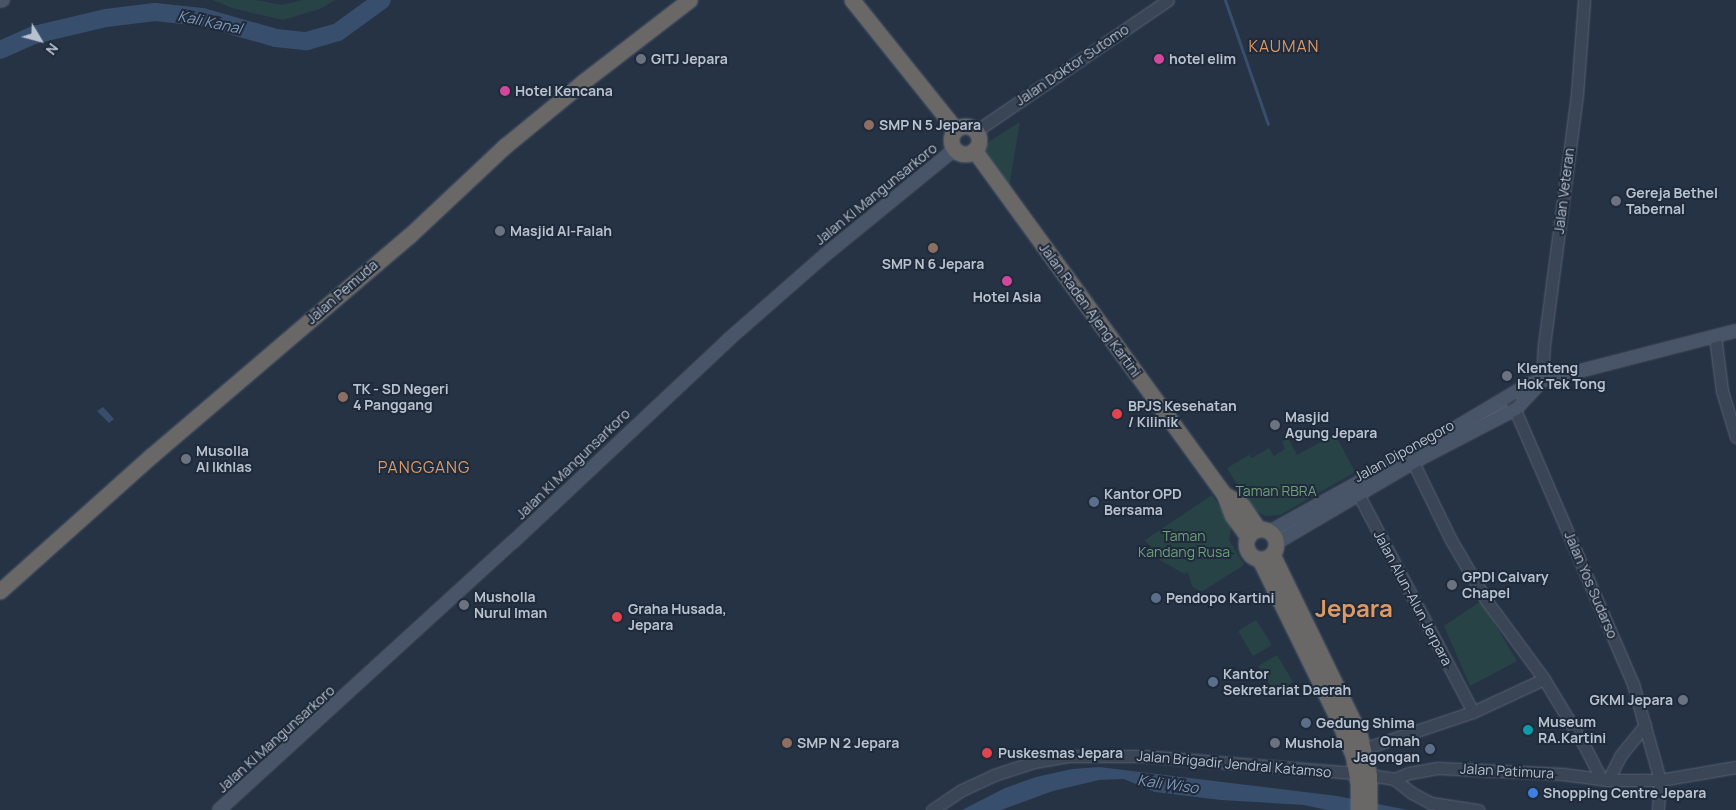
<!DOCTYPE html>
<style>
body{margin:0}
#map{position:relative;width:1736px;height:810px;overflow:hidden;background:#263345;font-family:Manrope,sans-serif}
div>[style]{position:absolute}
.green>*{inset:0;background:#284346}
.water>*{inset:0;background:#384e6d}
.stream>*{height:3px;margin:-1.5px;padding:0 1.5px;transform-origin:1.5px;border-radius:1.5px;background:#384e6d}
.river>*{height:18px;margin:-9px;padding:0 9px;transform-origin:9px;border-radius:9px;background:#384e6d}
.roads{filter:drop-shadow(0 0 1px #596372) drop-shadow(0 0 1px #596372)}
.tertiary>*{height:11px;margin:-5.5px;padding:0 5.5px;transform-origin:5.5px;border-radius:5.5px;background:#3a4555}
.secondary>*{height:12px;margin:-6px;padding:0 6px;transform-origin:6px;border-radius:6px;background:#485468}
.trunk>*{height:15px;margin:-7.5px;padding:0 7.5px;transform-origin:7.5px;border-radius:7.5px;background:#6a6866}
.trunk>.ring{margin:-7.5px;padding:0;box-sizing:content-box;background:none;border:15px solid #6a6866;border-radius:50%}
.dots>*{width:14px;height:14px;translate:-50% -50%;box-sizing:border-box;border:2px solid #1f2a3a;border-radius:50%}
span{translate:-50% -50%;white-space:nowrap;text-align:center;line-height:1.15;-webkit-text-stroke:4px #1f2a3a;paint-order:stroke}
.poi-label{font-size:14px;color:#b8c1ce;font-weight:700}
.left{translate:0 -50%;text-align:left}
.right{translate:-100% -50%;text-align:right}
.street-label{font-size:14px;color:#b8c1ce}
.park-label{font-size:14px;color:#6ea079}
.water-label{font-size:15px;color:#7d96b7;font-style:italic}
.quarter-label{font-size:16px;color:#dd9964;letter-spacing:1px}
.town-label{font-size:24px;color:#dd9964;font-weight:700}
.north{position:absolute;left:15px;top:15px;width:50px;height:50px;-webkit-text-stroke:4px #1f2a3a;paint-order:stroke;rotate:127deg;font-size:14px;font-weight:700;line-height:20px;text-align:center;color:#b8c1ce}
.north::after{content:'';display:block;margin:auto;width:18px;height:22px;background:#b8c1ce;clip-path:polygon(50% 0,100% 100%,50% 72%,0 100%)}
</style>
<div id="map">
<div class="green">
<div style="clip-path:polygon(213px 0,256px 0,282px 5px,303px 0,335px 0,322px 8px,283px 20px,232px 8px)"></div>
<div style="clip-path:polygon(1020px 122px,1006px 205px,980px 172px,979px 164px,985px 147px,990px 141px)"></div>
<div style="clip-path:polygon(1335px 434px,1355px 472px,1280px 515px,1265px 516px,1251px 508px,1227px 468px,1249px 455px,1252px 458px,1269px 448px,1274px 456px,1285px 449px,1282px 442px,1288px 438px,1297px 455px)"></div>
<div style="clip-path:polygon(1212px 495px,1232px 525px,1229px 540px,1244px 565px,1201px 592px,1192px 586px,1188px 572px,1184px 574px,1160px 560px,1145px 540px)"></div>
<div style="clip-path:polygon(1481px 601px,1517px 661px,1470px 686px,1444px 626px)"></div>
<div style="clip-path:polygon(1256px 620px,1272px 645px,1253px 656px,1238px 631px)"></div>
<div style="clip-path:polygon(1277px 655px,1293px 682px,1275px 693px,1258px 666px)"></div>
</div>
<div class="water">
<div style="clip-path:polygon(103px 407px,114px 419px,109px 423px,97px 411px)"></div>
<div style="clip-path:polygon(1099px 767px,1337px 796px,1408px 810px,1327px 810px,1304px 805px,1221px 800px,1155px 792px,1124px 779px,1099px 780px,1053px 791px,1001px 810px,962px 810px,1005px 788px,1036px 777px,1072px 769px)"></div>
</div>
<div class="stream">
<div style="left:1225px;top:0;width:131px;rotate:70.9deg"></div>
</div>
<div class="river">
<div style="left:0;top:50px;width:37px;rotate:-24deg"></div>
<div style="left:34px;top:35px;width:74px;rotate:-13.3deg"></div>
<div style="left:106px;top:18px;width:49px;rotate:-7deg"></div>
<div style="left:155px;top:12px;width:47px;rotate:6.1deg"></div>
<div style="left:202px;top:17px;width:77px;rotate:15.8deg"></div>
<div style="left:276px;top:38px;width:31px;rotate:6deg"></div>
<div style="left:307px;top:41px;width:32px;rotate:-16deg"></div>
<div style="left:338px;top:32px;width:54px;rotate:-36deg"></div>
</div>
<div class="roads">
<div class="tertiary">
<div style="left:976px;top:131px;width:232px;rotate:-34.3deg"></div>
<div style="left:1715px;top:336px;width:55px;rotate:82.7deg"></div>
<div style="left:1722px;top:391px;width:48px;rotate:73.1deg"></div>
<div style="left:1542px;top:381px;width:36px;rotate:-87deg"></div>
<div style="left:1544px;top:345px;width:253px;rotate:-82.5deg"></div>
<div style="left:1577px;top:94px;width:94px;rotate:-85.7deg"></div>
<div style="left:1509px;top:396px;width:314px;rotate:66.7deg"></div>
<div style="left:1633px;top:684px;width:100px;rotate:74.3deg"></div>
<div style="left:1660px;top:780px;width:30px;rotate:94deg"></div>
<div style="left:1410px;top:456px;width:93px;rotate:64deg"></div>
<div style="left:1451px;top:540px;width:69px;rotate:59.7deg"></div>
<div style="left:1486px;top:600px;width:98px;rotate:53.7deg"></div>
<div style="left:1544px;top:679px;width:77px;rotate:58.8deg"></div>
<div style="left:1584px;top:745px;width:38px;rotate:63deg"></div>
<div style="left:1355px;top:488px;width:253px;rotate:62.2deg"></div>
<div style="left:1357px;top:751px;width:122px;rotate:-18.6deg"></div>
<div style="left:1473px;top:712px;width:78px;rotate:-24.9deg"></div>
<div style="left:1394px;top:779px;width:23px;rotate:38deg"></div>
<div style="left:1412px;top:793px;width:21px;rotate:28deg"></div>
<div style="left:1431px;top:803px;width:48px;rotate:8.5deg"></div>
<div style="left:1608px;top:780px;width:27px;rotate:-63deg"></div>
<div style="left:1620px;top:756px;width:40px;rotate:-51deg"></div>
<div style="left:932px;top:810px;width:36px;rotate:-34deg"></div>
<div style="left:962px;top:790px;width:35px;rotate:-25deg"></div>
<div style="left:994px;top:775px;width:42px;rotate:-18deg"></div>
<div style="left:1034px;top:762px;width:36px;rotate:-10deg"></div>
<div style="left:1069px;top:756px;width:75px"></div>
<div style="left:1144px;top:756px;width:214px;rotate:4.6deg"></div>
<div style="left:1357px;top:773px;width:37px;rotate:9deg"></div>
<div style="left:1394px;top:779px;width:16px;rotate:-22deg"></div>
<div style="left:1409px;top:773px;width:29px;rotate:-10deg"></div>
<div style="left:1438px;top:768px;width:125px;rotate:2.7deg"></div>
<div style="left:1563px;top:774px;width:45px;rotate:7.6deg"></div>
<div style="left:1608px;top:780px;width:52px"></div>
<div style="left:1660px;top:780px;width:77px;rotate:-9.7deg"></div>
</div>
<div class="secondary">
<div style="left:0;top:1px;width:3px;rotate:-18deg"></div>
<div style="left:1269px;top:532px;width:198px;rotate:-29deg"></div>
<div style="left:1442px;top:436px;width:101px;rotate:-30.9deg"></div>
<div style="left:1529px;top:384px;width:214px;rotate:-14.4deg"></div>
<div style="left:1276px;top:543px;width:160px;rotate:-30.4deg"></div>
<div style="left:1414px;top:462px;width:115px;rotate:-27.5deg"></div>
<div style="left:1516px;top:409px;width:38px;rotate:-47deg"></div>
<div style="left:219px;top:810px;width:398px;rotate:-42.4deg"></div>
<div style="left:513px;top:542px;width:296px;rotate:-43.2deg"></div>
<div style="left:729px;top:339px;width:128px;rotate:-41.2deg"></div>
<div style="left:825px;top:255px;width:168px;rotate:-39.2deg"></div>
</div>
<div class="trunk">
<div style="left:852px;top:0;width:166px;rotate:51.3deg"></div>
<div class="ring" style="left:951px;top:126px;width:13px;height:13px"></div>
<div style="left:974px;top:150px;width:425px;rotate:54deg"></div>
<div style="left:1224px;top:494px;width:22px;rotate:69deg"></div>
<div style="left:1232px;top:515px;width:27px;rotate:54deg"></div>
<div style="left:1224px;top:494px;width:21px;rotate:31deg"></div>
<div style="left:1242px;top:505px;width:29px;rotate:56deg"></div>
<div class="ring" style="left:1246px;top:529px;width:15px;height:15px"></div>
<div style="left:1272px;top:554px;width:199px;rotate:64.1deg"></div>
<div style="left:1359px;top:733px;width:43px;rotate:76.6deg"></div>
<div style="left:1369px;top:775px;width:35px;rotate:90deg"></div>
<div style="left:1260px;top:560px;width:173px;rotate:63.9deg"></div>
<div style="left:1336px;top:715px;width:43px;rotate:67deg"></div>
<div style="left:1353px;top:755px;width:28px;rotate:80deg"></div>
<div style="left:1358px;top:783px;width:27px;rotate:90deg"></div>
<div style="left:0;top:591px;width:203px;rotate:-41.8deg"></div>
<div style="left:151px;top:456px;width:339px;rotate:-40.5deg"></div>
<div style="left:409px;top:236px;width:132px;rotate:-43.2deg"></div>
<div style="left:505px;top:146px;width:102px;rotate:-39.4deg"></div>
<div style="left:584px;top:81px;width:133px;rotate:-37.6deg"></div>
</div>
</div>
<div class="dots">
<div style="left:641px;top:59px;background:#6b7280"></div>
<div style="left:1159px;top:59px;background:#d1479c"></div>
<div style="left:505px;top:91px;background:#d1479c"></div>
<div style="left:869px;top:125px;background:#8d6e63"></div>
<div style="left:1616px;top:201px;background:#6b7280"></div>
<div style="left:500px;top:231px;background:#6b7280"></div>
<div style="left:933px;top:248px;background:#8d6e63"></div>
<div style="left:1007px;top:281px;background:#d1479c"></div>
<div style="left:1507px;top:376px;background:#6b7280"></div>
<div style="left:343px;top:397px;background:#8d6e63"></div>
<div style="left:1117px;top:414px;background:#e0444e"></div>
<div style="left:1275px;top:425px;background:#6b7280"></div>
<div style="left:186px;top:459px;background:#6b7280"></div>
<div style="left:1094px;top:502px;background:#5c6f8a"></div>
<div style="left:1452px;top:585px;background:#6b7280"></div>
<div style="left:1156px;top:598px;background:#5c6f8a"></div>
<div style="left:464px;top:605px;background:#6b7280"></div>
<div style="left:617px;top:617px;background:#e0444e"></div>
<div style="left:1213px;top:682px;background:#5c6f8a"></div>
<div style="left:1683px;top:700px;background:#6b7280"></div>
<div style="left:1306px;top:723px;background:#5c6f8a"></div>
<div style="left:1528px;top:730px;background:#0f9aa8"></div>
<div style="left:787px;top:743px;background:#8d6e63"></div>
<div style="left:1275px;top:743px;background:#6b7280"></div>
<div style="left:1430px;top:749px;background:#5c6f8a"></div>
<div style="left:987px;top:753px;background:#e0444e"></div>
<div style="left:1533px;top:793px;background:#3f7fe0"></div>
</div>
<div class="poi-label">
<span class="left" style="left:651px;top:59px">GITJ Jepara</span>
<span class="left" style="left:1169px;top:59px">hotel elim</span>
<span class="left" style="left:515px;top:91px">Hotel Kencana</span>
<span class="left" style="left:879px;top:125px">SMP N 5 Jepara</span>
<span class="left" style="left:1626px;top:201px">Gereja Bethel<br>Tabernal</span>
<span class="left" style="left:510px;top:231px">Masjid Al-Falah</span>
<span style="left:933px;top:264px">SMP N 6 Jepara</span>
<span style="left:1007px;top:297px">Hotel Asia</span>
<span class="left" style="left:1517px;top:376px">Klenteng<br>Hok Tek Tong</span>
<span class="left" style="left:353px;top:397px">TK - SD Negeri<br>4 Panggang</span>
<span class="left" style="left:1128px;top:414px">BPJS Kesehatan<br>/ Kilinik</span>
<span class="left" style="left:1285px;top:425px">Masjid<br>Agung Jepara</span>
<span class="left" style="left:196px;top:459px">Musolla<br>Al Ikhlas</span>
<span class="left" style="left:1104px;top:502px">Kantor OPD<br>Bersama</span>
<span class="left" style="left:1462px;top:585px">GPDI Calvary<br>Chapel</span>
<span class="left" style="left:474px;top:605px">Musholla<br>Nurul Iman</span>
<span class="left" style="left:1166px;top:598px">Pendopo Kartini</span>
<span class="left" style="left:628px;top:617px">Graha Husada,<br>Jepara</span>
<span class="left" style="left:1223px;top:682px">Kantor<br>Sekretariat Daerah</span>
<span class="right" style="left:1673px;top:700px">GKMI Jepara</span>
<span class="left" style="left:1538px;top:730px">Museum<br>RA.Kartini</span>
<span class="left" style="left:1316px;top:723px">Gedung Shima</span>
<span class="right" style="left:1420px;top:749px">Omah<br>Jagongan</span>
<span class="left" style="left:797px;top:743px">SMP N 2 Jepara</span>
<span class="left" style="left:1285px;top:743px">Mushola</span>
<span class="left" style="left:998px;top:753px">Puskesmas Jepara</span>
<span class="left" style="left:1543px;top:793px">Shopping Centre Jepara</span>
</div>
<div class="street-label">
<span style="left:1072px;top:65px;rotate:-34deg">Jalan Doktor Sutomo</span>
<span style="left:1564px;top:191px;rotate:-83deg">Jalan Veteran</span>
<span style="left:876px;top:194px;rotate:-39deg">Jalan Ki Mangunsarkoro</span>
<span style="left:342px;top:292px;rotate:-41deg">Jalan Pemuda</span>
<span style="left:1090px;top:310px;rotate:54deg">Jalan Raden Ajeng Kartini</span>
<span style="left:1404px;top:451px;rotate:-29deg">Jalan Diponegoro</span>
<span style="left:573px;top:464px;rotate:-44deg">Jalan Ki Mangunsarkoro</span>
<span style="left:1591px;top:585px;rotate:67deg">Jalan Yos Sudarso</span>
<span style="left:1413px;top:598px;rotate:62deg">Jalan Alun-Alun Jerpara</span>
<span style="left:276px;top:739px;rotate:-42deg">Jalan Ki Mangunsarkoro</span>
<span style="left:1234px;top:764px;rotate:5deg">Jalan Brigadir Jendral Katamso</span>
<span style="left:1507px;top:771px;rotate:3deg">Jalan Patimura</span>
</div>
<div class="park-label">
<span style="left:1276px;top:491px">Taman RBRA</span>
<span style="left:1184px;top:544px">Taman<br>Kandang Rusa</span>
</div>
<div class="water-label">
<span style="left:210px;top:22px;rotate:12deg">Kali Kanal</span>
<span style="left:1168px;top:784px;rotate:8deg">Kali Wiso</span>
</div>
<div class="quarter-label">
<span style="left:1284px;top:46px">KAUMAN</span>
<span style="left:424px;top:467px">PANGGANG</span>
</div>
<div class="town-label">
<span style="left:1354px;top:608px">Jepara</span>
</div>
<div class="north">N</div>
</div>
